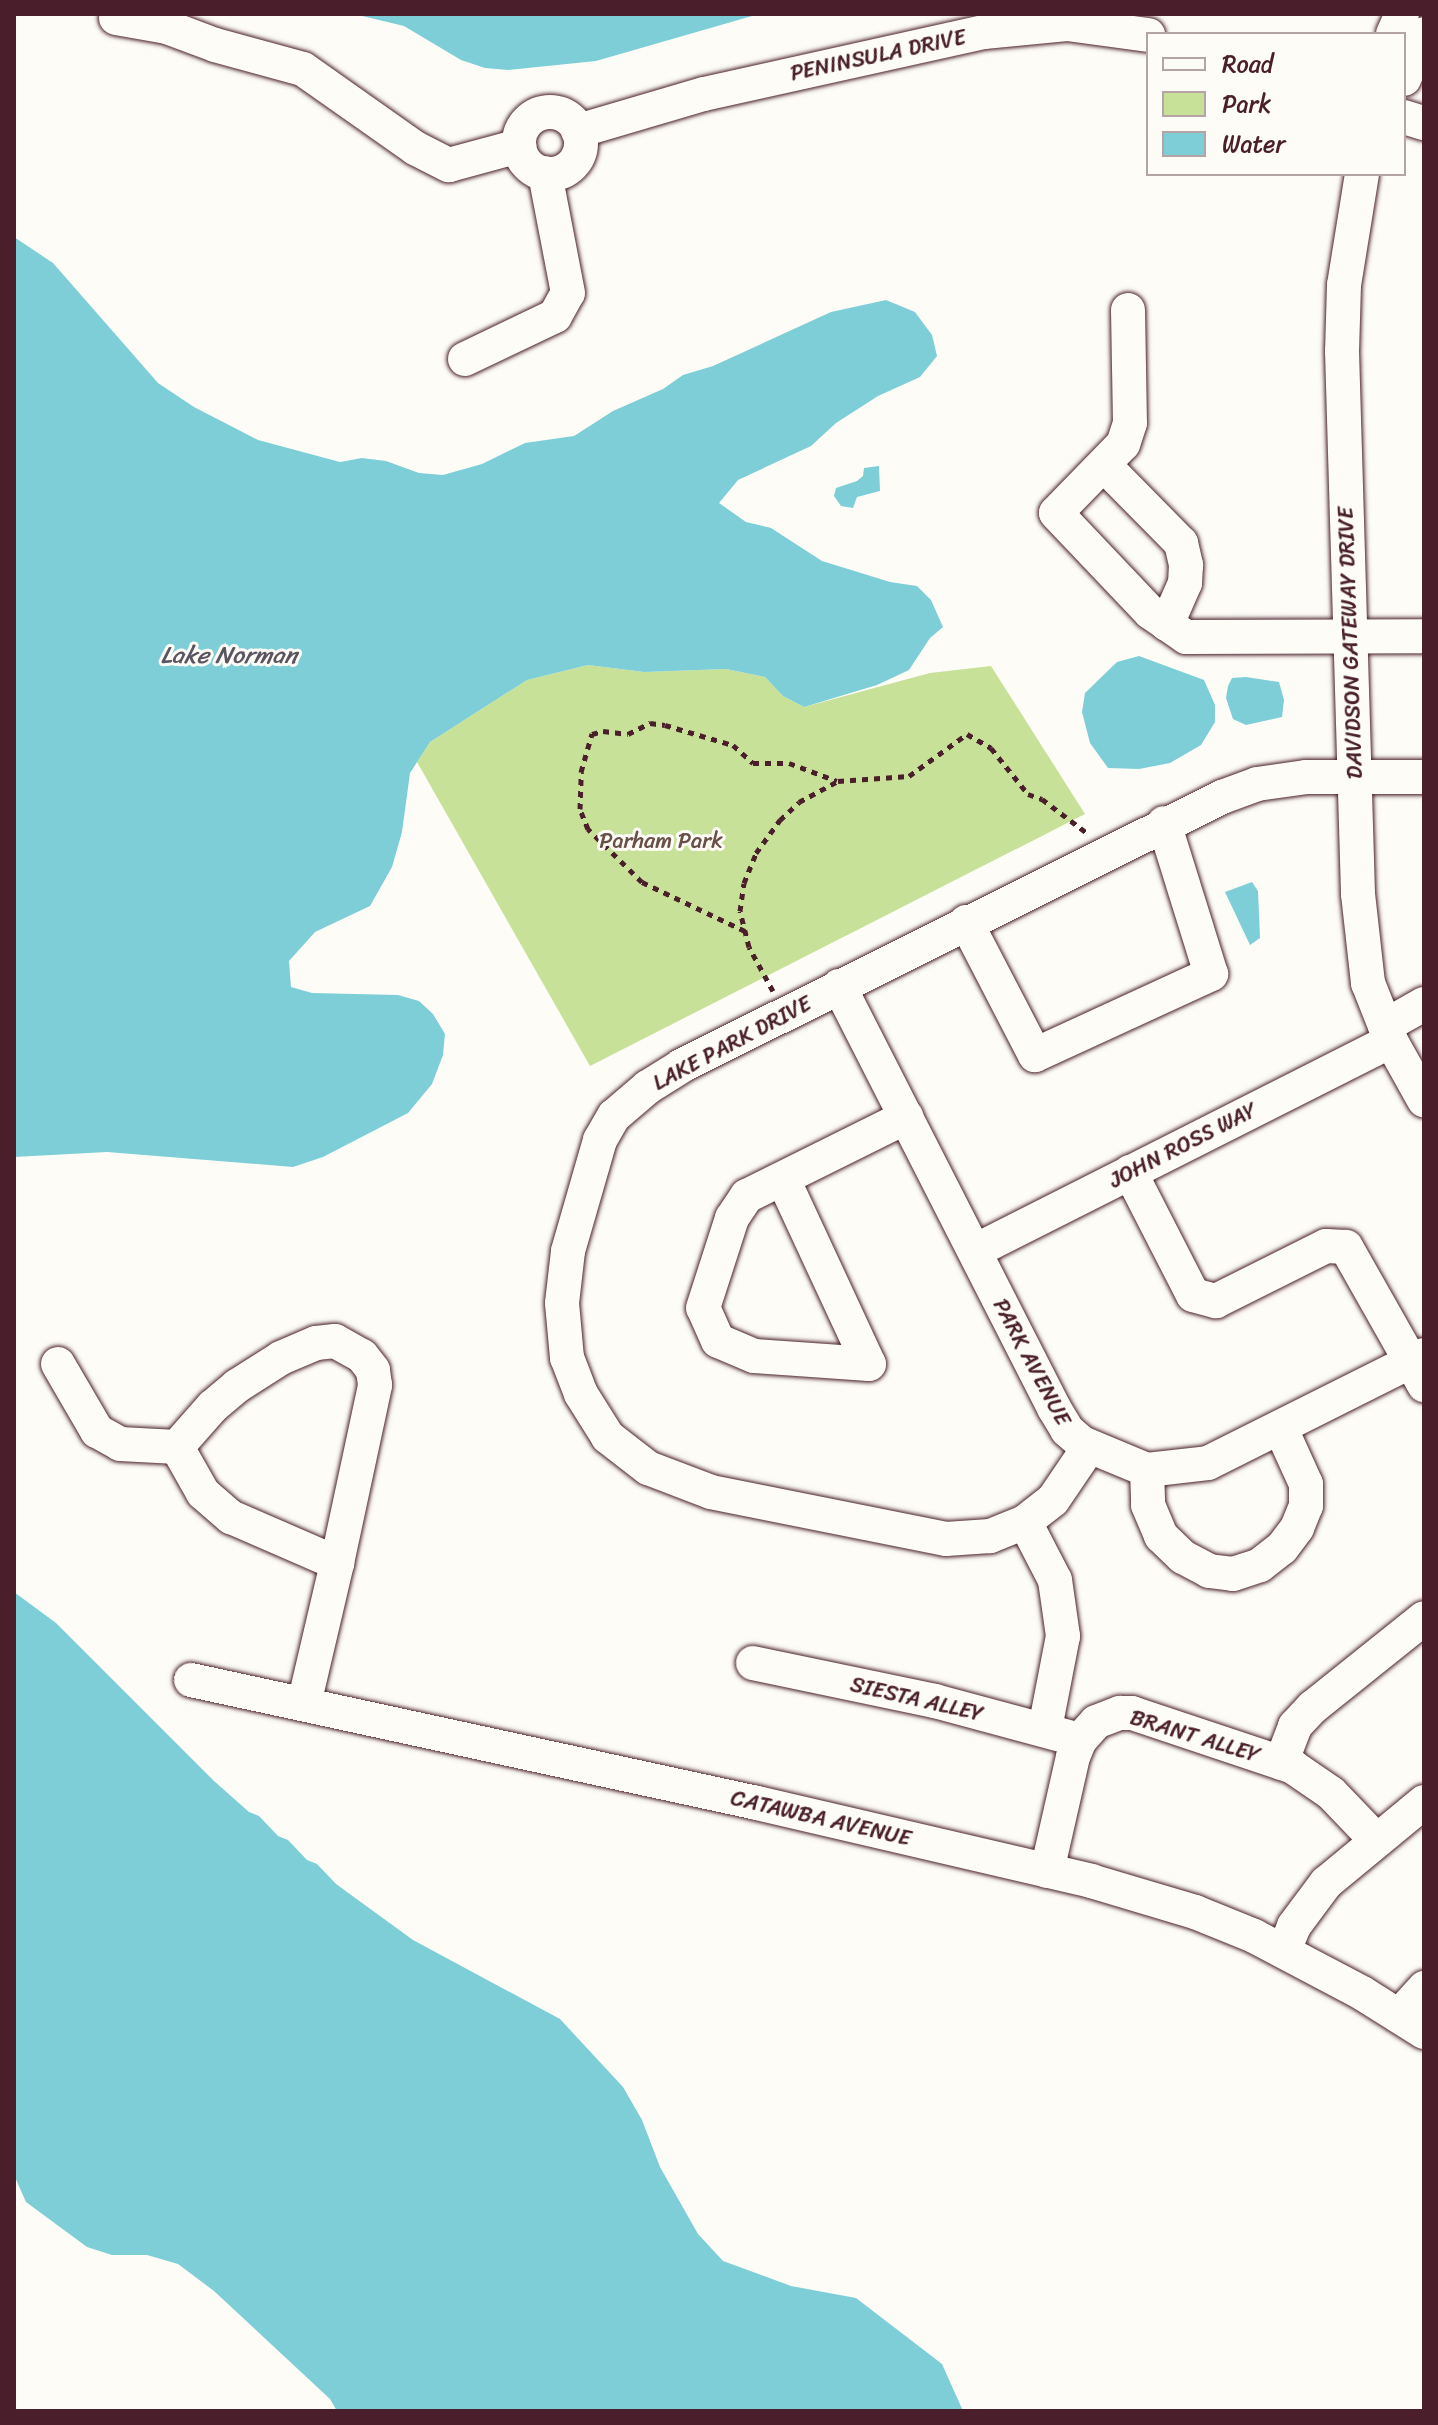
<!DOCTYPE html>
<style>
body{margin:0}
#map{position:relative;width:1438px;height:2425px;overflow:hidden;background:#fdfcf7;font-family:Sriracha,sans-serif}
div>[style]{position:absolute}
.green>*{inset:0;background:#c7e198}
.water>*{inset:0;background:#7dced7}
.path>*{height:5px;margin-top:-2.5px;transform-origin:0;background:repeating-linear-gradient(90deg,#4a1f2b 0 6px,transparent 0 12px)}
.roads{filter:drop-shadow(0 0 2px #4a1f2b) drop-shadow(0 0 2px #4a1f2b)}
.minor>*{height:34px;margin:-17px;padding:0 17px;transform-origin:17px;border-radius:17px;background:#fdfcf7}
.minor>.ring{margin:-17px;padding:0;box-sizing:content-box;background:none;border:34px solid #fdfcf7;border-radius:50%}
span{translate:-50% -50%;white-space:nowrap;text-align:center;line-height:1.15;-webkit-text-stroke:6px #fdfcf7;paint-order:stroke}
.street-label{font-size:22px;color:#4a1f2b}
.park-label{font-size:22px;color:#695046}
.water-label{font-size:24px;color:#59545f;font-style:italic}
.frame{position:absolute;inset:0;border:16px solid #4a1f2b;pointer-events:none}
.legend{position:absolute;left:1146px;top:32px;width:260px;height:144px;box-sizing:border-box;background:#fdfcf7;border:2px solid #b5a4a5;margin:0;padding:10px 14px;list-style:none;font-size:24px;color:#4a1f2b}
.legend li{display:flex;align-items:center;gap:16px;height:40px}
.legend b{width:40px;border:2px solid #b5a4a5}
</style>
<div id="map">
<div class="green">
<div style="clip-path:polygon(588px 665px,644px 672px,726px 669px,765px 677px,783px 696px,804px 707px,930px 673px,991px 666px,1085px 814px,590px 1066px,417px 762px,430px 742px,527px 680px)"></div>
</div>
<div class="water">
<div style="clip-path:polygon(354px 14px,759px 14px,596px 61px,508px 70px,485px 68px,461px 60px,404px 26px)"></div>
<div style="clip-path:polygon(14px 237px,53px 263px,158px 383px,194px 407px,258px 440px,340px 462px,362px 458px,386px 461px,419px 473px,443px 475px,482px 464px,525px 443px,574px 436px,613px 411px,663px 389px,683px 375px,713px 366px,831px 312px,886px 300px,915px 312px,932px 335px,937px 356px,920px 377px,878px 396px,836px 423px,811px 446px,738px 480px,719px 503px,746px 522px,771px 528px,822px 561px,890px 582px,917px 586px,931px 600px,943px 627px,930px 638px,909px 670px,877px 685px,804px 707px,783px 696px,765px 677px,726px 669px,644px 672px,588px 665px,527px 680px,430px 742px,410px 773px,402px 832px,392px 867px,370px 906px,315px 932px,289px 961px,291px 987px,312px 993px,398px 995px,419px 1001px,433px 1014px,445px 1034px,443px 1055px,432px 1084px,408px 1113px,323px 1157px,293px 1167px,107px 1152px,14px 1157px)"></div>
<div style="clip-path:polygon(879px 466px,880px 491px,857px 497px,853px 508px,841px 506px,834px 496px,836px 488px,857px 481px,863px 476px,864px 468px)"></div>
<div style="clip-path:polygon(1139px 656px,1204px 680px,1215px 705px,1215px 722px,1201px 745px,1170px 763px,1139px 769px,1108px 768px,1090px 743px,1082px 712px,1085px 693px,1117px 662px)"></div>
<div style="clip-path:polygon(1246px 677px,1279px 682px,1284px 700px,1282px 717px,1246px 725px,1233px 719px,1226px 698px,1228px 686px,1232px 678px)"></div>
<div style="clip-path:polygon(1252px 882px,1258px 891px,1260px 938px,1250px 945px,1225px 892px)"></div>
<div style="clip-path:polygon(14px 1592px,56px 1623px,214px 1781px,249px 1812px,259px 1816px,278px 1836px,288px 1840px,307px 1860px,317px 1864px,336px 1884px,413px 1940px,560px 2019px,623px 2087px,642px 2120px,660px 2167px,698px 2234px,723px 2261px,791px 2286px,856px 2298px,942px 2364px,963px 2411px,337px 2411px,330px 2399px,214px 2291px,178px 2264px,147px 2255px,112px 2255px,87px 2247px,26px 2202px,14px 2175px)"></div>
</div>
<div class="path">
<div style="left:745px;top:931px;width:114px;rotate:-154.6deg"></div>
<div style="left:642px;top:882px;width:76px;rotate:-135.5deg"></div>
<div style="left:588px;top:829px;width:22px;rotate:-112deg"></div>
<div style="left:580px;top:809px;width:37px;rotate:-88deg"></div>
<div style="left:581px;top:772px;width:40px;rotate:-74deg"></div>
<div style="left:592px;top:734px;width:11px;rotate:-15deg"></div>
<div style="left:603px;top:731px;width:25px;rotate:7deg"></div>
<div style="left:628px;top:734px;width:25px;rotate:-27deg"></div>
<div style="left:650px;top:723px;width:15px;rotate:8deg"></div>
<div style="left:665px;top:725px;width:71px;rotate:16.4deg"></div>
<div style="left:733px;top:745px;width:27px;rotate:42deg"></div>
<div style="left:753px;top:763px;width:36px"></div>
<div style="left:789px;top:763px;width:51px;rotate:20.6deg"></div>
<div style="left:773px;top:991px;width:50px;rotate:-118.6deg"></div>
<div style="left:749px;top:947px;width:37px;rotate:-104deg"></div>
<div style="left:740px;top:911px;width:28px;rotate:-82deg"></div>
<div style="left:744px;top:883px;width:32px;rotate:-68deg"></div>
<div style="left:756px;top:853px;width:41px;rotate:-54deg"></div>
<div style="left:780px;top:820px;width:26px;rotate:-43deg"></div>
<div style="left:799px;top:802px;width:44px;rotate:-28.3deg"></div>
<div style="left:838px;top:781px;width:71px;rotate:-4deg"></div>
<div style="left:909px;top:776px;width:72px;rotate:-35.9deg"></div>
<div style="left:967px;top:734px;width:28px;rotate:30deg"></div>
<div style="left:991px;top:748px;width:59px;rotate:51.2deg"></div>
<div style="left:1028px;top:794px;width:15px;rotate:20deg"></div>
<div style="left:1042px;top:799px;width:56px;rotate:37.1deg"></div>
</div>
<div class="roads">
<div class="minor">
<div style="left:116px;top:18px;width:52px;rotate:10deg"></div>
<div style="left:167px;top:27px;width:51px;rotate:20.6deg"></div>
<div style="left:215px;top:45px;width:91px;rotate:15.3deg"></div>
<div style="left:303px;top:69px;width:137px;rotate:35.2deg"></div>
<div style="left:415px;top:148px;width:38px;rotate:27deg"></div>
<div style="left:449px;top:165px;width:73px;rotate:-15.2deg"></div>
<div style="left:1393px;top:34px;width:22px;rotate:-66deg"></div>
<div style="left:1404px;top:79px;width:49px;rotate:-66deg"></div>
<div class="ring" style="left:519px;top:112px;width:28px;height:28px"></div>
<div style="left:1404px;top:117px;width:21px;rotate:17deg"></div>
<div style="left:578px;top:131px;width:131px;rotate:-16.4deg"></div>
<div style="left:704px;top:94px;width:287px;rotate:-12.5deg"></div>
<div style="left:984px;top:32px;width:83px;rotate:-5.5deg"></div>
<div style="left:1067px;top:24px;width:82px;rotate:7.7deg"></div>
<div style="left:1362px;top:174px;width:112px;rotate:99.2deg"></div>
<div style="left:1344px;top:285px;width:66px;rotate:91.7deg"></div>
<div style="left:1342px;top:351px;width:543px;rotate:88.31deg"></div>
<div style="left:1358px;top:894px;width:90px;rotate:83.6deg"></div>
<div style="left:1368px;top:983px;width:62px;rotate:68.4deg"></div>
<div style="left:1391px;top:1041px;width:68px;rotate:60.8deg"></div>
<div style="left:1128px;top:310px;width:113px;rotate:89deg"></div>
<div style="left:1130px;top:423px;width:22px;rotate:108deg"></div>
<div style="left:1123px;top:444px;width:96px;rotate:134.2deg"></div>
<div style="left:1056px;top:513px;width:137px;rotate:46.5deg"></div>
<div style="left:1150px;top:612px;width:44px;rotate:34.8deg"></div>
<div style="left:1186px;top:637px;width:238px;rotate:-0.2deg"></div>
<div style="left:465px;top:359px;width:100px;rotate:-25.5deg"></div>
<div style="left:555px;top:316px;width:26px;rotate:-61deg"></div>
<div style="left:568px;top:293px;width:122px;rotate:-100.9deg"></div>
<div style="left:1104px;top:465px;width:110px;rotate:45.4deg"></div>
<div style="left:1181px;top:543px;width:23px;rotate:77deg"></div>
<div style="left:1186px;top:565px;width:18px;rotate:93deg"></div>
<div style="left:1185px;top:583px;width:45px;rotate:113.7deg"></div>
<div style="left:966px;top:922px;width:150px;rotate:62.6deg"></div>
<div style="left:1035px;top:1055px;width:194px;rotate:-24.7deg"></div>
<div style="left:1211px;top:974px;width:158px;rotate:-107.3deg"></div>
<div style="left:839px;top:986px;width:474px;rotate:63deg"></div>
<div style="left:1054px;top:1408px;width:26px;rotate:59deg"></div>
<div style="left:1067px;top:1430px;width:20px;rotate:41deg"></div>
<div style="left:1082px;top:1443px;width:70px;rotate:22.6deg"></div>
<div style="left:1147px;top:1470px;width:61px;rotate:-6.5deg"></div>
<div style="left:1208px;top:1463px;width:241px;rotate:-26.6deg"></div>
<div style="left:1385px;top:1026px;width:45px;rotate:-29.4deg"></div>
<div style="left:1130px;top:1172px;width:138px;rotate:62.9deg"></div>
<div style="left:1193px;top:1295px;width:24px;rotate:15deg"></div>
<div style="left:1216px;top:1301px;width:123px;rotate:-26.6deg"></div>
<div style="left:1326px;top:1246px;width:20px;rotate:3deg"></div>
<div style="left:1346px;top:1247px;width:159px;rotate:60.5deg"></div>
<div style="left:783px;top:1179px;width:204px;rotate:65.1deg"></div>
<div style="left:869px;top:1364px;width:115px;rotate:-176deg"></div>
<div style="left:754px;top:1356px;width:39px;rotate:-157deg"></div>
<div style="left:718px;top:1341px;width:36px;rotate:-114deg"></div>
<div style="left:703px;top:1308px;width:95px;rotate:-72.1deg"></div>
<div style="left:732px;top:1218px;width:27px;rotate:-56deg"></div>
<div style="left:747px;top:1196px;width:178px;rotate:-26.4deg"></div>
<div style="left:975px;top:1251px;width:466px;rotate:-26.8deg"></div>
<div style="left:58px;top:1364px;width:78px;rotate:59.8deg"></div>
<div style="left:97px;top:1431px;width:26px;rotate:29deg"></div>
<div style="left:120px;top:1444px;width:57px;rotate:3deg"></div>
<div style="left:1089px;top:1447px;width:64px;rotate:124.2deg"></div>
<div style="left:1053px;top:1500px;width:36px;rotate:142deg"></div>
<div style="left:1025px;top:1522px;width:38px;rotate:158deg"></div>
<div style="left:990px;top:1536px;width:44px;rotate:176.1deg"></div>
<div style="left:946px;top:1539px;width:240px;rotate:-168.7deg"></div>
<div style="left:711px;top:1492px;width:67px;rotate:-159.1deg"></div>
<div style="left:648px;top:1468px;width:51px;rotate:-142.2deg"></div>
<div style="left:608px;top:1437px;width:51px;rotate:-122.1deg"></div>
<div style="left:581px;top:1394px;width:39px;rotate:-111deg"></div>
<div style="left:567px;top:1358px;width:55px;rotate:-95.2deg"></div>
<div style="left:562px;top:1303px;width:52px;rotate:-83.4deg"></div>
<div style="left:568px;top:1251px;width:116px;rotate:-73.9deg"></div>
<div style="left:600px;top:1140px;width:28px;rotate:-60deg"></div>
<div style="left:614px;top:1116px;width:45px;rotate:-40.5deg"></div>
<div style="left:648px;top:1087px;width:39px;rotate:-32deg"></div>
<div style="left:681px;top:1066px;width:604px;rotate:-26.44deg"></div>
<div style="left:1222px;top:797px;width:37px;rotate:-20deg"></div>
<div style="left:1257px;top:784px;width:49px;rotate:-8.1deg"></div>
<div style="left:1306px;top:777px;width:118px"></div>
<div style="left:1147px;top:1470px;width:35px;rotate:88deg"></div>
<div style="left:1148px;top:1505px;width:34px;rotate:67deg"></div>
<div style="left:1161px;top:1536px;width:30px;rotate:44deg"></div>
<div style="left:1183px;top:1557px;width:30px;rotate:28deg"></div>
<div style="left:1209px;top:1571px;width:24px;rotate:7deg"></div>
<div style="left:1233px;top:1574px;width:28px;rotate:-18deg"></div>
<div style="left:1260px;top:1565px;width:28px;rotate:-38deg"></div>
<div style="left:1282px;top:1548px;width:25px;rotate:-53deg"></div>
<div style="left:1297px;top:1528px;width:24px;rotate:-68deg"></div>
<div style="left:1306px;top:1506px;width:22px;rotate:-90deg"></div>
<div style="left:1306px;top:1484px;width:60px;rotate:-114.4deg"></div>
<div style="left:1025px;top:1522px;width:65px;rotate:62.7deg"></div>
<div style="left:1055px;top:1580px;width:57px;rotate:81.9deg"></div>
<div style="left:1063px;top:1636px;width:95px;rotate:101deg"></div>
<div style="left:753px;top:1663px;width:186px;rotate:11.8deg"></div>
<div style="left:935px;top:1701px;width:150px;rotate:15.1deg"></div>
<div style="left:191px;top:1680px;width:579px;rotate:12.26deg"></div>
<div style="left:757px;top:1803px;width:343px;rotate:13.1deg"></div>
<div style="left:1091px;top:1881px;width:109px;rotate:16.6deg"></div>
<div style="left:1195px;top:1912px;width:64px;rotate:22.1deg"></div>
<div style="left:1254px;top:1936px;width:122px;rotate:27.8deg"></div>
<div style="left:1362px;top:1993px;width:73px;rotate:32.2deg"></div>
<div style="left:304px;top:1704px;width:145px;rotate:-76.8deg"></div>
<div style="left:337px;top:1563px;width:182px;rotate:-77.9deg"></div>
<div style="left:375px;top:1385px;width:15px;rotate:-98deg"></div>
<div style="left:373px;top:1370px;width:18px;rotate:-128deg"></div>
<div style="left:362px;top:1356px;width:31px;rotate:-151deg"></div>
<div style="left:335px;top:1341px;width:19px;rotate:174deg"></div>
<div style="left:316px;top:1343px;width:38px;rotate:157deg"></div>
<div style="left:281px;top:1358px;width:52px;rotate:147.5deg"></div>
<div style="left:237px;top:1386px;width:31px;rotate:140deg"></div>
<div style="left:213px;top:1406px;width:55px;rotate:131.3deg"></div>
<div style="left:177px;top:1447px;width:53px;rotate:60.5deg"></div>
<div style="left:203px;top:1493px;width:37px;rotate:41deg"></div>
<div style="left:231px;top:1517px;width:116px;rotate:23.5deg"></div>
<div style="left:1281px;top:1763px;width:40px;rotate:-69deg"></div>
<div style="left:1295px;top:1726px;width:26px;rotate:-47deg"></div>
<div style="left:1313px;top:1707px;width:142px;rotate:-38.7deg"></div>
<div style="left:1047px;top:1871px;width:117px;rotate:-77.2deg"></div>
<div style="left:1073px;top:1757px;width:18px;rotate:-68deg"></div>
<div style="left:1080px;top:1740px;width:24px;rotate:-48deg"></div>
<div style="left:1096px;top:1722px;width:26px;rotate:-21deg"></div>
<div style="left:1120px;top:1713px;width:12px"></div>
<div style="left:1132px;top:1713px;width:170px;rotate:18.5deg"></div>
<div style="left:1293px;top:1767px;width:46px;rotate:34.4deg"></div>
<div style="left:1331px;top:1793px;width:66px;rotate:46.2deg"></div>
<div style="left:1284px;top:1951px;width:27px;rotate:-68deg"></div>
<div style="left:1294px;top:1926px;width:54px;rotate:-53.3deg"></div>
<div style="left:1326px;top:1883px;width:127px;rotate:-39.6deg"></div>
<div style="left:1399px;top:2016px;width:38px;rotate:-48deg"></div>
</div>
</div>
<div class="street-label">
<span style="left:878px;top:55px;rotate:-12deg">PENINSULA DRIVE</span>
<span style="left:1350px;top:643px;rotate:-92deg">DAVIDSON GATEWAY DRIVE</span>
<span style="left:732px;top:1043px;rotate:-28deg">LAKE PARK DRIVE</span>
<span style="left:1183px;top:1145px;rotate:-27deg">JOHN ROSS WAY</span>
<span style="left:1032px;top:1362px;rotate:62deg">PARK AVENUE</span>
<span style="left:917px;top:1699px;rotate:13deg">SIESTA ALLEY</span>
<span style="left:1195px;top:1736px;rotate:17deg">BRANT ALLEY</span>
<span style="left:821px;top:1818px;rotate:13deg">CATAWBA AVENUE</span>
</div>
<div class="park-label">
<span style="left:661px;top:841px">Parham Park</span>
</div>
<div class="water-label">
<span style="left:229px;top:656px">Lake Norman</span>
</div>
<div class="frame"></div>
<ul class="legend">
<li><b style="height:10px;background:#fdfcf7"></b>Road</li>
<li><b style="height:22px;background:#c7e198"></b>Park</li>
<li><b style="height:22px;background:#7dced7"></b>Water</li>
</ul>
</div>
